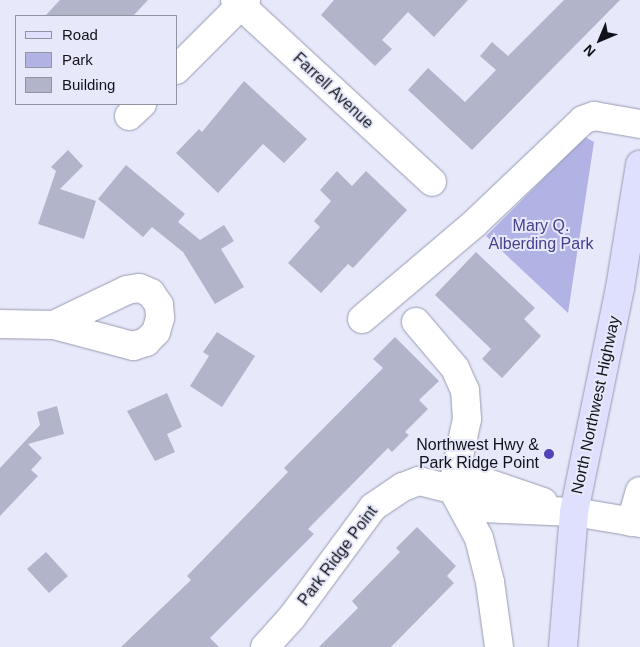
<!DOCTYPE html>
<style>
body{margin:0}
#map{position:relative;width:640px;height:647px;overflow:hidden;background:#e7e9fb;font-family:Helvetica,sans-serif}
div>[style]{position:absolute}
.green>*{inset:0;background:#b0b3e3}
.building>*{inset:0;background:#b2b4ca}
.roads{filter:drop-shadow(0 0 1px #999ab0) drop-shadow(0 0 1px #999ab0)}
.minor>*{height:28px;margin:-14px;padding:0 14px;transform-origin:14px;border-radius:14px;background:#fff}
.major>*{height:28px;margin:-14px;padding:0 14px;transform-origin:14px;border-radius:14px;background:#dfe0fe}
.dots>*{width:14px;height:14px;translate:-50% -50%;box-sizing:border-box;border:2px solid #e7e9fb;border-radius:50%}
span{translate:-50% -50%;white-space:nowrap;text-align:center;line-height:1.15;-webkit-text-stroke:4px #e7e9fb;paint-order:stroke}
.street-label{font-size:16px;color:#12131a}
.park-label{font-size:16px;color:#44408d}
.poi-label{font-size:16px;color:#12131a}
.right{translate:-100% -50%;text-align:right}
.legend{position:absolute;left:15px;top:15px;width:162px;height:90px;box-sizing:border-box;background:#e7e9fb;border:1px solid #9293a1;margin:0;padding:6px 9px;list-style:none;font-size:15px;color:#12131a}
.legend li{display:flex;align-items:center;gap:10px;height:25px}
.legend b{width:25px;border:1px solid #9293a1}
.north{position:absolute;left:575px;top:15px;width:50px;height:50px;-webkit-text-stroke:4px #e7e9fb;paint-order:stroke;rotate:225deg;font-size:14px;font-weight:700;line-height:20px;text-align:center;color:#12131a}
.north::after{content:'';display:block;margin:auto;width:18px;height:22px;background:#12131a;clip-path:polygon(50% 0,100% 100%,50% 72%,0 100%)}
</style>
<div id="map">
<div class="green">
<div style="clip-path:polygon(585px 137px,594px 142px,568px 313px,486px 236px)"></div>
</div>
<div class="building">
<div style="clip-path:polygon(60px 0,148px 0,133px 16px,45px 16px)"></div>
<div style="clip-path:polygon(334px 0,468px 0,434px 37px,408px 12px,382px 40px,392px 49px,375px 66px,321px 15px)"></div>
<div style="clip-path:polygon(564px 0,620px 0,472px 150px,408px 90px,428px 68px,465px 102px,496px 70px,480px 56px,492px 42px,508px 56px)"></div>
<div style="clip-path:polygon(244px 81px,307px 139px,284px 163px,263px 144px,218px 193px,176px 153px,199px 129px,202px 132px)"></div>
<div style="clip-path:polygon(68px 150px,83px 166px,60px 189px,96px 201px,84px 239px,38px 224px,56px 171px,51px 167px)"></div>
<div style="clip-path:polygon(126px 165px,185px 214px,178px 222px,200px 240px,224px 225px,234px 241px,221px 249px,244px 287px,215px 304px,183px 252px,152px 227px,143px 237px,98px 199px)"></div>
<div style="clip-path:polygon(337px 171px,352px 186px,366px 171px,407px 210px,353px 268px,348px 264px,321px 293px,288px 263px,320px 227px,314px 221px,331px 201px,320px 190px)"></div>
<div style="clip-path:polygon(476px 252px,535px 308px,524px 319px,541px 336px,502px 378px,482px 359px,491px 349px,435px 295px)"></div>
<div style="clip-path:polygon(217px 332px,255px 356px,222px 407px,190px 386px,209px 356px,203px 352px)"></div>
<div style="clip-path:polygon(395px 337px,439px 381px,419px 400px,428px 409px,405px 432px,409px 435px,392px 452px,388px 448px,308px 529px,314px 534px,210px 638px,219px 647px,121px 647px,191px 580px,187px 576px,288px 472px,284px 468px,383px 368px,373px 359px)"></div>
<div style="clip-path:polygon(167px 393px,182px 427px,167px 434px,175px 452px,155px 461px,127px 411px)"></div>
<div style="clip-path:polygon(57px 406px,64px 434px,28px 444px,42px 458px,31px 470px,38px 476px,0 516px,0 468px,40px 425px,37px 412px)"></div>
<div style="clip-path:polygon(417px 527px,456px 566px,447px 576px,454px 583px,391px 647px,319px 647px,358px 608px,352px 601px,400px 552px,396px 548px)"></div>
<div style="clip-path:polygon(46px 552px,68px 576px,49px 593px,27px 569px)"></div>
</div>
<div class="roads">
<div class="minor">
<div style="left:235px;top:0;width:268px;rotate:42.7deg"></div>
<div style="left:176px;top:70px;width:99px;rotate:-45deg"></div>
<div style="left:129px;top:116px;width:18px;rotate:-43deg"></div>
<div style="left:362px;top:319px;width:148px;rotate:-40.3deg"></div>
<div style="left:475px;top:223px;width:149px;rotate:-43.6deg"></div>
<div style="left:583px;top:120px;width:12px;rotate:-20deg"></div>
<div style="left:594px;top:116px;width:47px;rotate:9.9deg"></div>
<div style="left:416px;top:322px;width:60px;rotate:49.7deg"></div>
<div style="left:455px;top:368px;width:24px;rotate:66deg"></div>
<div style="left:465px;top:390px;width:29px;rotate:86deg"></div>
<div style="left:467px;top:419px;width:72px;rotate:102.1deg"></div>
<div style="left:0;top:324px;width:54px;rotate:1.1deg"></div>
<div style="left:54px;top:325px;width:82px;rotate:14.9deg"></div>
<div style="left:133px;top:346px;width:14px;rotate:-17deg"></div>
<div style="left:146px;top:342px;width:14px;rotate:-45deg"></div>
<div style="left:156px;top:332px;width:15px;rotate:-74deg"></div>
<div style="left:160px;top:318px;width:13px;rotate:-94deg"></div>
<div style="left:159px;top:305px;width:14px;rotate:-124deg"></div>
<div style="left:151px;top:293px;width:13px;rotate:-157deg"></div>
<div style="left:139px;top:288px;width:12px;rotate:171deg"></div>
<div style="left:127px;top:290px;width:81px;rotate:154.4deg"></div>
<div style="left:452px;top:489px;width:26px;rotate:-23deg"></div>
<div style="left:476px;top:479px;width:71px;rotate:18.9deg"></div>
<div style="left:454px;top:492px;width:52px;rotate:61.5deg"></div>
<div style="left:479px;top:538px;width:45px;rotate:76deg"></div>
<div style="left:490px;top:582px;width:66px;rotate:82.1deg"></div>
<div style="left:631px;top:522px;width:32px;rotate:-74deg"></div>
<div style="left:265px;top:647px;width:40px;rotate:-48deg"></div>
<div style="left:292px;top:617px;width:137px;rotate:-53.6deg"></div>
<div style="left:373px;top:507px;width:36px;rotate:-34deg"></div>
<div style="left:403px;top:487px;width:17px;rotate:-21deg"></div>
<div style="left:419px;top:481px;width:34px;rotate:14deg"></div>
<div style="left:452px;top:489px;width:35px;rotate:33deg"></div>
<div style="left:481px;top:508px;width:93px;rotate:2.5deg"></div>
<div style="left:574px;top:512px;width:67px;rotate:9.5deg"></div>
</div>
<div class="major">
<div style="left:563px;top:647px;width:135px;rotate:-85.3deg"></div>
<div style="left:574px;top:512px;width:229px;rotate:-78.4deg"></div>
<div style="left:620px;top:288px;width:125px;rotate:-80.8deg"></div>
</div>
</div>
<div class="dots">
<div style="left:549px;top:454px;background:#5042b9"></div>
</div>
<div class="street-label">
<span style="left:333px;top:91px;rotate:43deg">Farrell Avenue</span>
<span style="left:596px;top:405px;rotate:-78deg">North Northwest Highway</span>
<span style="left:338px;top:556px;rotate:-53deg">Park Ridge Point</span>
</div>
<div class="park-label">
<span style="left:541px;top:235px">Mary Q.<br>Alberding Park</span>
</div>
<div class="poi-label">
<span class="right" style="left:539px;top:454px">Northwest Hwy &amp;<br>Park Ridge Point</span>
</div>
<ul class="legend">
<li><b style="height:6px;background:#dfe0fe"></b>Road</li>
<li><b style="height:14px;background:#b0b3e3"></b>Park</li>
<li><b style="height:14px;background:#b2b4ca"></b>Building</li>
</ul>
<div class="north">N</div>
</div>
